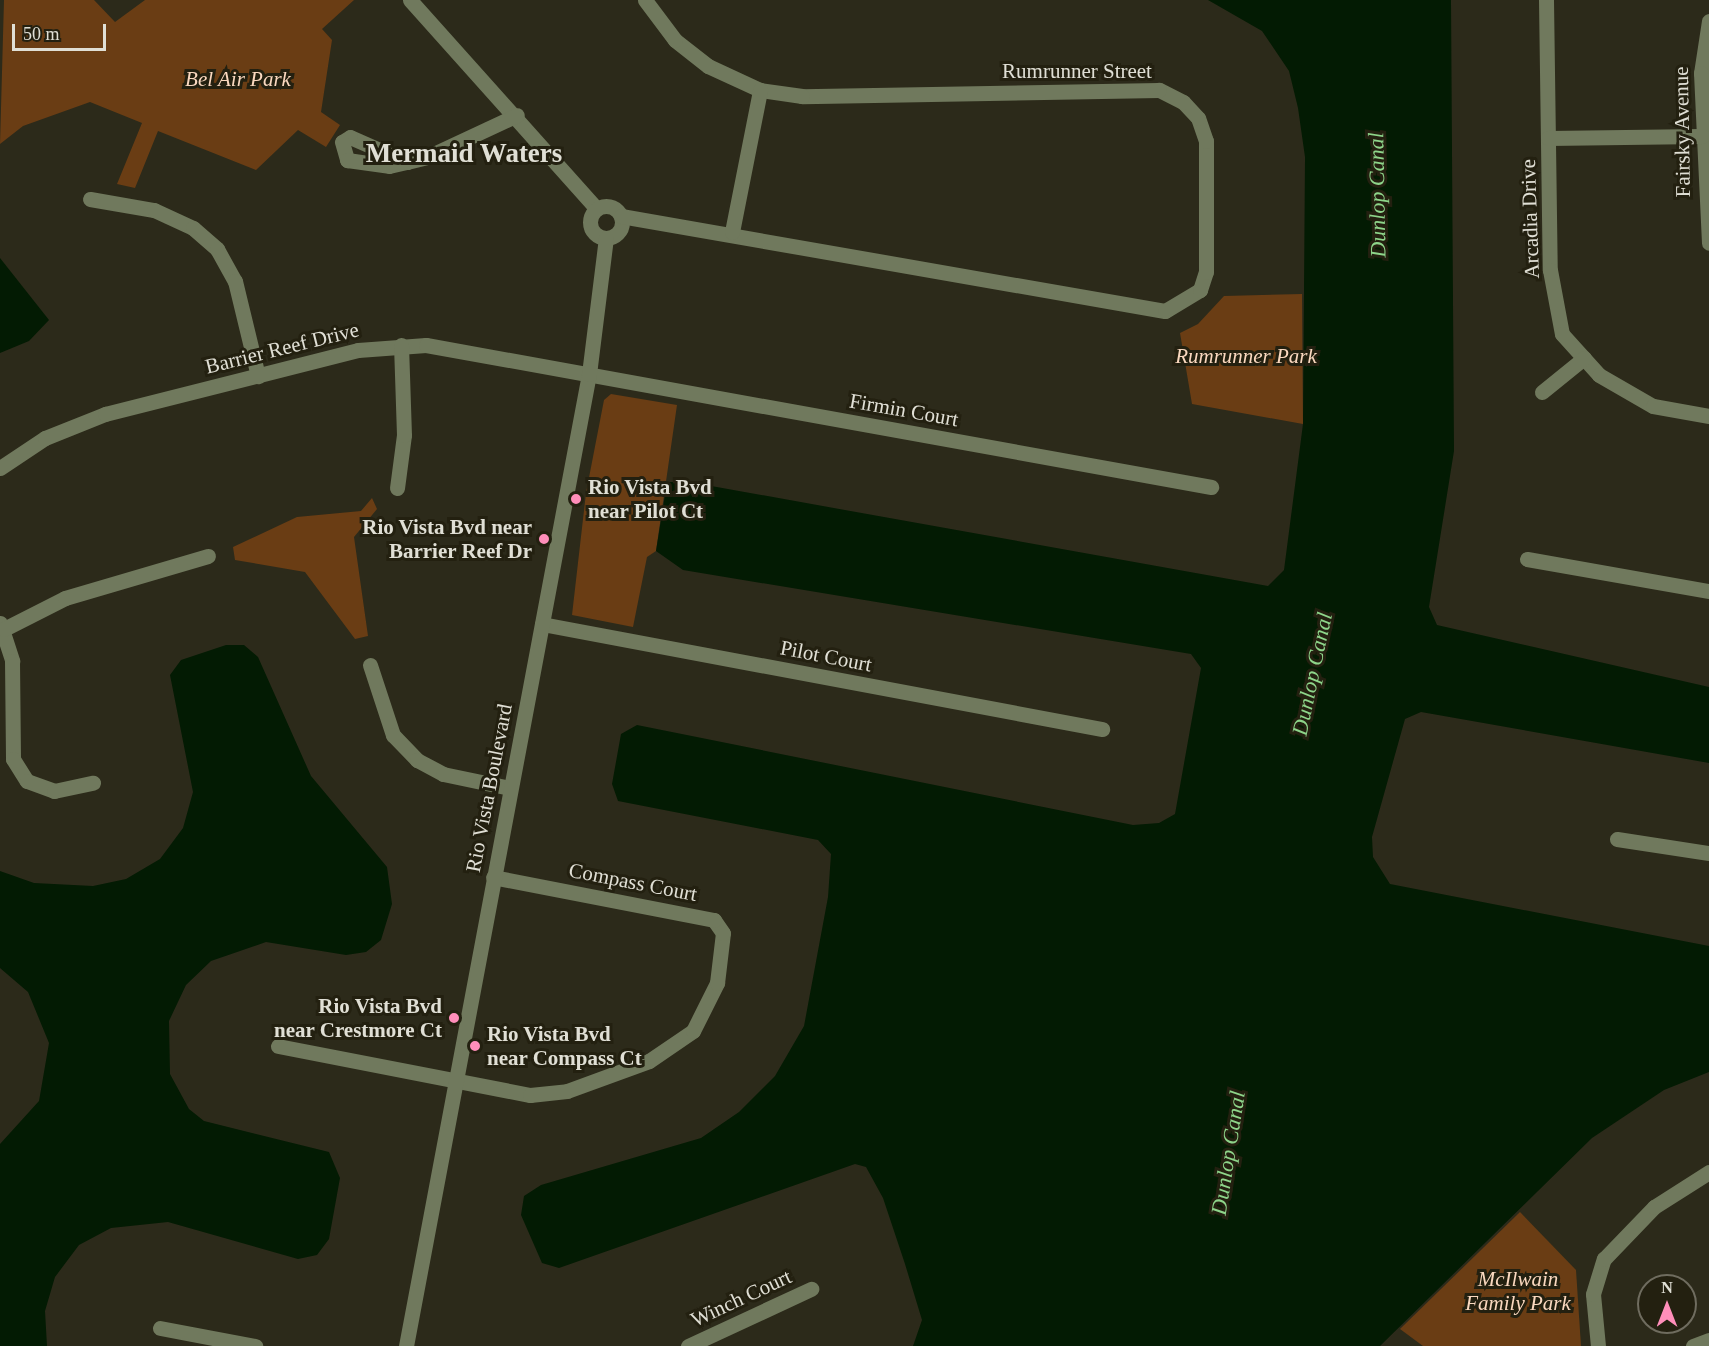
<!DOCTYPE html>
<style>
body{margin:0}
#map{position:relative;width:1709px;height:1346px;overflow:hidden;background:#2c2a1a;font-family:"Times New Roman",serif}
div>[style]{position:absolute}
.green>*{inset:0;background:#6a3d14}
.water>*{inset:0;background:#031b03}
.minor>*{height:15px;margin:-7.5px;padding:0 7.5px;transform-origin:7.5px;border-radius:7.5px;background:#70795d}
.minor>.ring{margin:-7.5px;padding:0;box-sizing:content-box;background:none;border:15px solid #70795d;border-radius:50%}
.dots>*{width:16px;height:16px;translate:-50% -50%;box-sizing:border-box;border:3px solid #232010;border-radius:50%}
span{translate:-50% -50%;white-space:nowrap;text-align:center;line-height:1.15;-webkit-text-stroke:6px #232010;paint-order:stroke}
.street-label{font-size:21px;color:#e0dfd5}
.park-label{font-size:21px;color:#fad8bf;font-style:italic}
.poi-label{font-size:21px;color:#e0dfd5;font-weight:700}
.left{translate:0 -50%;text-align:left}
.right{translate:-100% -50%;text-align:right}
.water-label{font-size:22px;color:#8ed58a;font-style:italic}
.district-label{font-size:27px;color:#e0dfd5;font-weight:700}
.north{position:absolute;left:1637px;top:1274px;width:60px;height:60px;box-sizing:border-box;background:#232010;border:2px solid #6f6c5f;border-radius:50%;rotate:0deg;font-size:16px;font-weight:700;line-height:24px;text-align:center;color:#e0dfd5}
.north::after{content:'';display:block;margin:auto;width:21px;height:27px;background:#ff8eba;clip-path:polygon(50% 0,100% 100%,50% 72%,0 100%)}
.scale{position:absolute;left:12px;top:24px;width:94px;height:27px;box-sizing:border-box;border:3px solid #e0dfd5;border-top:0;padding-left:8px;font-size:18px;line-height:21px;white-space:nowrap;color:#e0dfd5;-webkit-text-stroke:4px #232010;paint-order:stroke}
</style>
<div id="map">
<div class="green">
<div style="clip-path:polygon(4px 0,94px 0,115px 22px,145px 0,354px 0,322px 29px,332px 40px,321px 112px,340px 125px,326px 147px,298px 130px,256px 170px,158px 131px,135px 188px,117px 184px,142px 123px,90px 102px,23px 126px,0 144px)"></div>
<div style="clip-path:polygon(1302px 294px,1303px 424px,1192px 404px,1180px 333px,1198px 324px,1224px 296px)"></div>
<div style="clip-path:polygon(611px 394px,677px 405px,656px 551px,647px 557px,633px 627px,572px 615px,586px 493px,604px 400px)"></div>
<div style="clip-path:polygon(372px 498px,377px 509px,354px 537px,368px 636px,355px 639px,305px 572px,235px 560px,233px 547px,297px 517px,361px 511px)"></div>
<div style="clip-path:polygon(1520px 1212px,1576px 1270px,1581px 1346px,1423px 1346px,1400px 1329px)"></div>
</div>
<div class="water">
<div style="clip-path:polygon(1208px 0,1451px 0,1454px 451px,1429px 607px,1437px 625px,1709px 687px,1709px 763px,1421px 712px,1405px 719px,1372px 837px,1373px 857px,1390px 884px,1709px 946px,1709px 1072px,1664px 1090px,1592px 1138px,1380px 1346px,913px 1346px,922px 1320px,905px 1264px,883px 1198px,866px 1167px,855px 1164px,559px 1268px,542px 1263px,521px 1215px,524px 1196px,541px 1185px,701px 1138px,739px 1112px,775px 1076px,804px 1026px,828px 897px,831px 854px,818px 840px,618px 801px,612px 784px,621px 734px,637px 725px,1133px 825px,1159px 823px,1175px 814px,1201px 668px,1191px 654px,683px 570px,656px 551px,667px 482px,689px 482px,1268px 586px,1284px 570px,1303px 424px,1305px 157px,1298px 108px,1289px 71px,1262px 31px)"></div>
<div style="clip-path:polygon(0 258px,49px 320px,29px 341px,0 353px)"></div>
<div style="clip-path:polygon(226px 645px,244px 645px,258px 657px,311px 776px,387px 867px,392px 904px,381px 940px,366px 952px,346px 955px,266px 942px,211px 961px,186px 985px,169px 1021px,170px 1074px,189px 1109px,204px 1121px,329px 1152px,340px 1178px,329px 1239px,317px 1255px,298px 1259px,168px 1222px,111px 1228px,79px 1245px,55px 1277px,45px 1311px,47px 1346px,0 1346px,0 1144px,39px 1101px,49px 1043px,28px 992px,0 968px,0 871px,34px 883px,93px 886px,126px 879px,160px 859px,183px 828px,193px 792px,170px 675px,181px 660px)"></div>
</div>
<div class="minor">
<div style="left:410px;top:0;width:279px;rotate:48.2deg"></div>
<div style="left:1546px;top:0;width:270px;rotate:89.2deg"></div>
<div style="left:1550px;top:270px;width:65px;rotate:79.4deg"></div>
<div style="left:1562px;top:334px;width:55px;rotate:47.9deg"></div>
<div style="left:1599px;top:375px;width:62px;rotate:29.9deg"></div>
<div style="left:1653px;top:406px;width:57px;rotate:10.1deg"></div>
<div style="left:1709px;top:21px;width:53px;rotate:98.7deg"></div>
<div style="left:1701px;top:73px;width:170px;rotate:87.3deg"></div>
<div style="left:1548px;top:138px;width:154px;rotate:-0.7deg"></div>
<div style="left:407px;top:162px;width:62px;rotate:-156.3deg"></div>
<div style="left:350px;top:137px;width:9px;rotate:148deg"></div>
<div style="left:342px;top:142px;width:19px;rotate:74deg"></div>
<div style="left:347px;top:160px;width:42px;rotate:8.1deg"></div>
<div style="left:389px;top:166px;width:18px;rotate:-13deg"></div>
<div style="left:407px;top:162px;width:21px;rotate:-14deg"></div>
<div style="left:427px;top:157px;width:99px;rotate:-25deg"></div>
<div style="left:90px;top:199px;width:65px;rotate:9.8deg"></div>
<div style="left:154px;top:210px;width:43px;rotate:24.8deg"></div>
<div style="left:193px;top:228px;width:32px;rotate:41deg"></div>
<div style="left:217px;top:249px;width:37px;rotate:61deg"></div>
<div style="left:235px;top:281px;width:98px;rotate:76.4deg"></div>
<div class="ring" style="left:590px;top:206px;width:17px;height:17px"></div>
<div style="left:621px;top:216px;width:552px;rotate:9.91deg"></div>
<div style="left:1165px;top:311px;width:41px;rotate:-31deg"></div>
<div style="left:1200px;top:290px;width:19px;rotate:-72deg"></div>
<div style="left:1206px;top:272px;width:131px;rotate:-90deg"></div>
<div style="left:1206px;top:141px;width:24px;rotate:-109deg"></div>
<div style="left:1198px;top:118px;width:22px;rotate:-133deg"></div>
<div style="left:1183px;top:102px;width:27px;rotate:-153deg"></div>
<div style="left:1159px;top:90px;width:357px;rotate:179deg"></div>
<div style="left:802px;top:96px;width:42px;rotate:-171.9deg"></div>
<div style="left:760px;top:90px;width:57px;rotate:-155.2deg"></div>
<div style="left:708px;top:66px;width:42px;rotate:-141.8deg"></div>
<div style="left:675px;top:40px;width:50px;rotate:-126.9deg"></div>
<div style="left:732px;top:232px;width:145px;rotate:-78.8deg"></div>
<div style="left:1542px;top:392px;width:54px;rotate:-39deg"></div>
<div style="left:0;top:468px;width:54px;rotate:-33.7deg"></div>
<div style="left:45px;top:438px;width:65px;rotate:-21.8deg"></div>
<div style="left:105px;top:414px;width:261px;rotate:-14.2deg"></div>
<div style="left:358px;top:350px;width:68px;rotate:-4.2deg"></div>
<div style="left:426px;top:345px;width:798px;rotate:10.25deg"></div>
<div style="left:397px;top:488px;width:53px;rotate:-82.5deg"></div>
<div style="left:404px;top:435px;width:90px;rotate:-91.9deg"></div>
<div style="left:1527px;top:559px;width:185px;rotate:10deg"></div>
<div style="left:0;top:623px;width:40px;rotate:72deg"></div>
<div style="left:12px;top:661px;width:98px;rotate:89.4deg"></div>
<div style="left:13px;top:759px;width:26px;rotate:58deg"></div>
<div style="left:27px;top:781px;width:29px;rotate:20deg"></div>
<div style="left:54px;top:791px;width:40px;rotate:-12deg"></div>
<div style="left:542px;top:624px;width:570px;rotate:10.62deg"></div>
<div style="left:4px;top:629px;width:68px;rotate:-26.9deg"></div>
<div style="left:65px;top:598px;width:149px;rotate:-16.4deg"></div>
<div style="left:370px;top:665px;width:74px;rotate:71.8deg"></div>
<div style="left:393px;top:735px;width:35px;rotate:46deg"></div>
<div style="left:417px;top:760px;width:30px;rotate:28deg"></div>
<div style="left:443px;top:774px;width:68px;rotate:11.8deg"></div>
<div style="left:1617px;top:839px;width:93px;rotate:8.7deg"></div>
<div style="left:278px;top:1046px;width:257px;rotate:11deg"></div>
<div style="left:530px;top:1095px;width:37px;rotate:-6deg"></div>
<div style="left:567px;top:1091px;width:87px;rotate:-20.1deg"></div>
<div style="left:649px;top:1061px;width:53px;rotate:-34.3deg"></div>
<div style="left:693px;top:1031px;width:54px;rotate:-63.4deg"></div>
<div style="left:717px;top:983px;width:50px;rotate:-83.2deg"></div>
<div style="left:723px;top:933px;width:16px;rotate:-125deg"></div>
<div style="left:714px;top:920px;width:225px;rotate:-169deg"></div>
<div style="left:160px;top:1328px;width:97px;rotate:10.7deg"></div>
<div style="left:406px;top:1346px;width:989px;rotate:-79.34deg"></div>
<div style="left:589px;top:374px;width:137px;rotate:-82.9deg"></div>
<div style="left:688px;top:1346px;width:136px;rotate:-24.9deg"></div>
<div style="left:1598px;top:1346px;width:52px;rotate:-95.5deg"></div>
<div style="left:1593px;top:1294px;width:37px;rotate:-73deg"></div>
<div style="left:1604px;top:1259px;width:72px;rotate:-46.1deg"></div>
<div style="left:1654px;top:1207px;width:65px;rotate:-32.5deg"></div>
<div style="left:1693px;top:1346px;width:17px;rotate:-21deg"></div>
</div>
<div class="dots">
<div style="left:576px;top:499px;background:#ff8eba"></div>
<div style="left:544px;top:539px;background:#ff8eba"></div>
<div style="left:454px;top:1018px;background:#ff8eba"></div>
<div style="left:475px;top:1046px;background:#ff8eba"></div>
</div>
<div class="street-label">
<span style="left:1077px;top:71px">Rumrunner Street</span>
<span style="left:1682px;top:132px;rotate:-91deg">Fairsky Avenue</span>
<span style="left:1530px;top:219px;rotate:-92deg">Arcadia Drive</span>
<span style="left:282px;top:348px;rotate:-14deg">Barrier Reef Drive</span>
<span style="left:904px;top:410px;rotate:10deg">Firmin Court</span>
<span style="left:826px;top:656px;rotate:11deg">Pilot Court</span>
<span style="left:489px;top:788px;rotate:-79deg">Rio Vista Boulevard</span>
<span style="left:633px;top:882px;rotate:11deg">Compass Court</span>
<span style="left:741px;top:1298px;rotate:-25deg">Winch Court</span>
</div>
<div class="park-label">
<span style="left:238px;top:79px">Bel Air Park</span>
<span style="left:1246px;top:356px">Rumrunner Park</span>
<span style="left:1518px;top:1291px">McIlwain<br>Family Park</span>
</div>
<div class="poi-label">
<span class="left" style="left:588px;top:499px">Rio Vista Bvd<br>near Pilot Ct</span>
<span class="right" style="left:532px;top:539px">Rio Vista Bvd near<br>Barrier Reef Dr</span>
<span class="right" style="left:442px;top:1018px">Rio Vista Bvd<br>near Crestmore Ct</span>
<span class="left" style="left:487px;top:1046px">Rio Vista Bvd<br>near Compass Ct</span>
</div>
<div class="water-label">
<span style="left:1377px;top:195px;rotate:-91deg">Dunlop Canal</span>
<span style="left:1312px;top:674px;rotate:-78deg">Dunlop Canal</span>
<span style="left:1228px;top:1153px;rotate:-81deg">Dunlop Canal</span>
</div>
<div class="district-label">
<span style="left:464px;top:154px">Mermaid Waters</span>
</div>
<div class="north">N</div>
<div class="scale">50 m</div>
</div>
